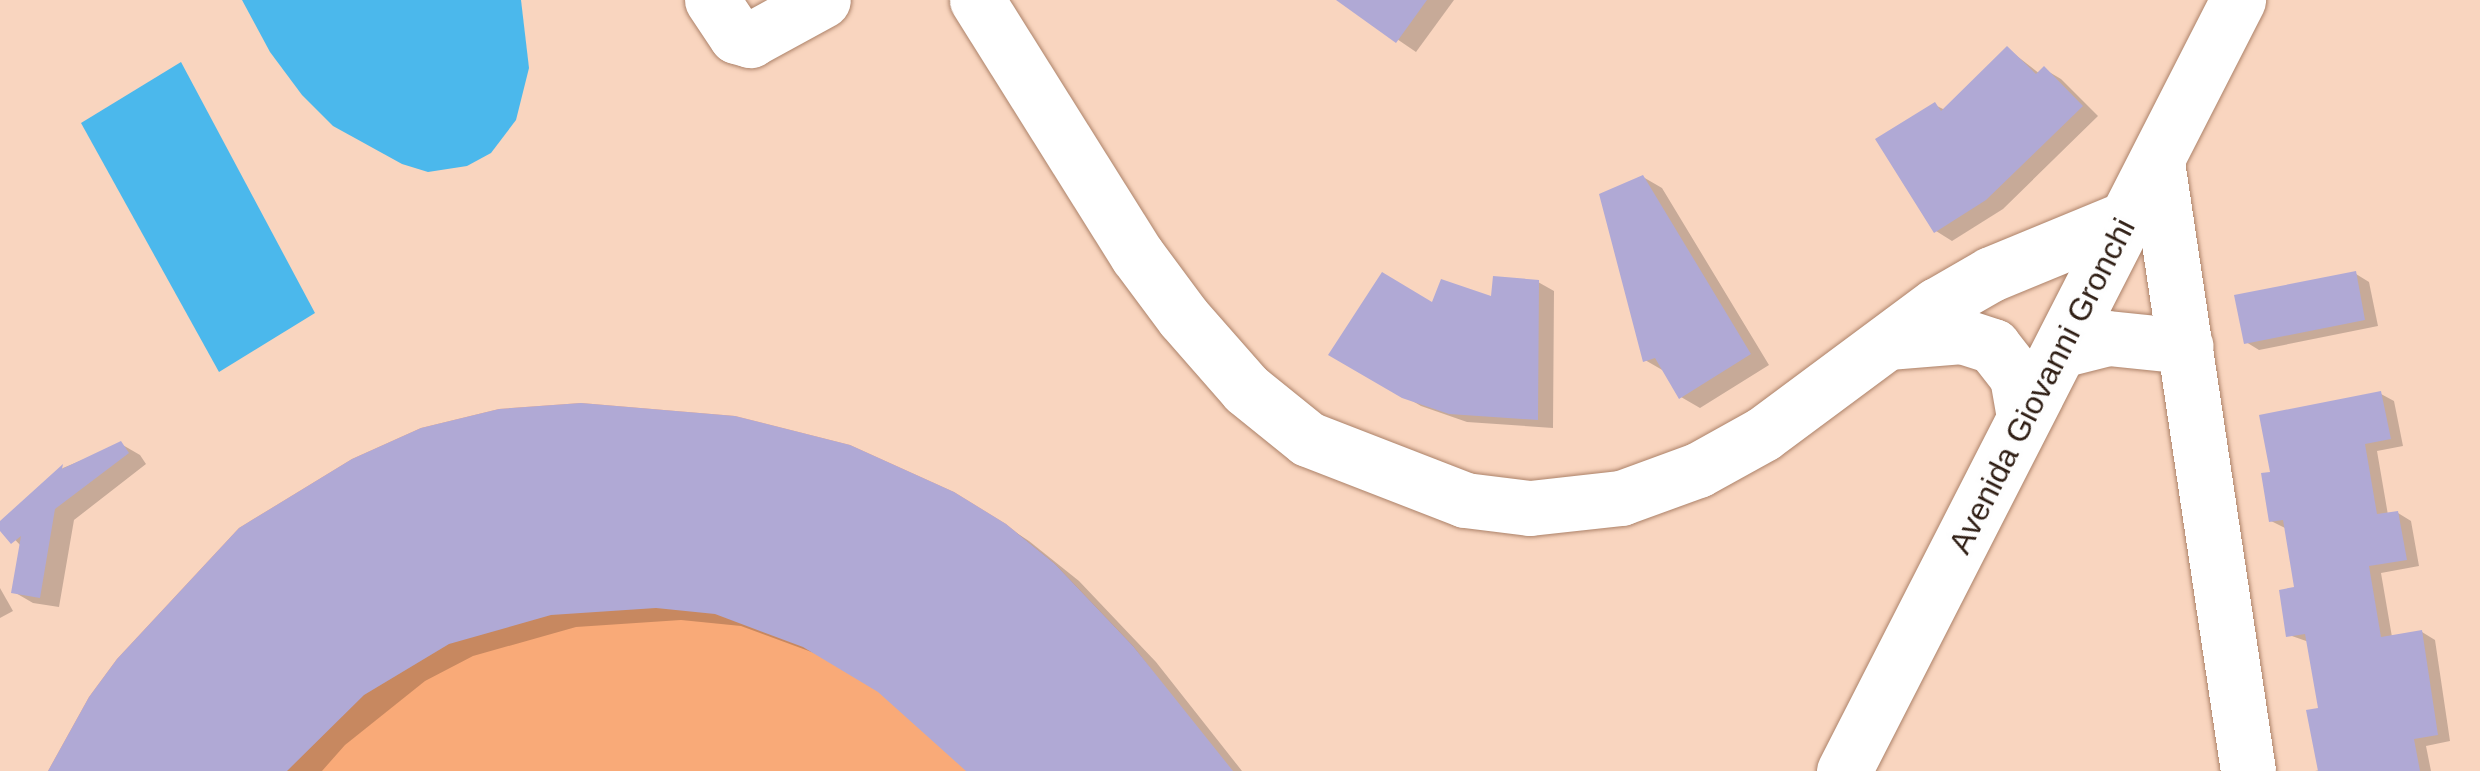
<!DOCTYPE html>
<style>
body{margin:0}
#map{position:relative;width:2480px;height:771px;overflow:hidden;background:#f9d5bf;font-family:Helvetica,sans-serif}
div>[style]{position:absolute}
.green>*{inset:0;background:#f9aa78}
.water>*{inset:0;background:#4bb8ec}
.shadow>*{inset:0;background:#0003}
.building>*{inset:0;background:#b0a9d5}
.roads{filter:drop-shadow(0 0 2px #ac8269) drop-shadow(0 0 2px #ac8269)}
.minor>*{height:55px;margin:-27.5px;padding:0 27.5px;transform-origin:27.5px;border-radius:27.5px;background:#fff}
.major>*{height:55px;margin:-27.5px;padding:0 27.5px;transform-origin:27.5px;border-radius:27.5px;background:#fff}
span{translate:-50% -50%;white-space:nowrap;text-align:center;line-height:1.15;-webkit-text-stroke:8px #fefefe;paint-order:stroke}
.street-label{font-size:32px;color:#2f1e14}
</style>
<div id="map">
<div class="green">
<div style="clip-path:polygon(581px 403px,735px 416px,850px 445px,954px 492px,1006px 524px,1055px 564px,1133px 646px,1230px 771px,48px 771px,89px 697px,117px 659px,239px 528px,352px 459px,421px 428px,499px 409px)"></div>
</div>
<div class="water">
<div style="clip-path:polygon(242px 0,521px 0,529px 68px,516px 120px,491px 153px,467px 166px,428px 172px,402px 164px,333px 126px,302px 95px,270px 52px)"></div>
<div style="clip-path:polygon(181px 62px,315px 313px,219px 372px,81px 123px)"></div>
</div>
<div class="shadow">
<div style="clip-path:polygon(1351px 0,1454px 0,1416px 52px,1347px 5px)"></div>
<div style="clip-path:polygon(2008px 49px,2040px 74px,2044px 69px,2061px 79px,2098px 116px,2003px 209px,1952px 241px,1936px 231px,1935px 105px,1945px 110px)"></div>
<div style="clip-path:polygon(1643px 177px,1662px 188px,1769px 365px,1700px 408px,1681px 397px,1664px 371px,1645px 360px)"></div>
<div style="clip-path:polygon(2356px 274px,2369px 282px,2378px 326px,2259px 350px,2246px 342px)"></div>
<div style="clip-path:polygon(1538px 282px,1554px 291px,1553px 428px,1467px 422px,1421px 406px,1332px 354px,1434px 306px,1493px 299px)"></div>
<div style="clip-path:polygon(2381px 394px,2394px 401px,2403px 446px,2377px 451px,2388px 515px,2398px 513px,2411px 521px,2419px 566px,2381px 573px,2392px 637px,2422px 632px,2435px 640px,2450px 741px,2426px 746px,2431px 771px,2315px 771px,2320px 770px,2321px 710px,2309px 642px,2289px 635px,2297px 589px,2285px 528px,2271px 521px,2273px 474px)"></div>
<div style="clip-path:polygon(121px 444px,140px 455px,146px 464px,74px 520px,59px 607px,33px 603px,14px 592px,22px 547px,0 524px,63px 468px)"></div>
<div style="clip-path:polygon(978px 508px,1029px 541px,1079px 581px,1156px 662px,1242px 771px,969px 771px,879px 690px,825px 657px,741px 626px,681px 620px,576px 627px,473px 656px,425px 681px,345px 745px,322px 771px,51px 771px,91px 698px)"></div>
<div style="clip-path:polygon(0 588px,13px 611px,0 618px)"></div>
</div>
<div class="building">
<div style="clip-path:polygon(1336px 0,1427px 0,1396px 43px)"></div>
<div style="clip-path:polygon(2007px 46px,2036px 74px,2044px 66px,2083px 106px,1986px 200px,1934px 233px,1875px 139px,1935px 102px,1941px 111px)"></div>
<div style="clip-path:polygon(1643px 175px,1751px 354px,1679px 399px,1655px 358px,1643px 362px,1599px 194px)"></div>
<div style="clip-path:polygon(2356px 271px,2365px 320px,2244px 344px,2234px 295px)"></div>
<div style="clip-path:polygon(1382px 272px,1432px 302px,1441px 279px,1491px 296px,1493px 276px,1539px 280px,1538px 420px,1449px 414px,1402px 398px,1328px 355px)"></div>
<div style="clip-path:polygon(2381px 391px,2391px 439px,2365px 444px,2377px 514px,2398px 511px,2407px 560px,2369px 566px,2381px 637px,2422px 630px,2438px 735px,2414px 739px,2420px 771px,2318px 771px,2306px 710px,2318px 708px,2305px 634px,2286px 637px,2279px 590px,2294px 587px,2283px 520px,2269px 522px,2261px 473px,2270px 472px,2259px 415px)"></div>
<div style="clip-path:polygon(581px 403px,735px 416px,850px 445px,954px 492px,1006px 524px,1055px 564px,1133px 646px,1233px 771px,966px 771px,878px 692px,803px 647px,715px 614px,656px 608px,551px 615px,449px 644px,364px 695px,287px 771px,48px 771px,89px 697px,117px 659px,239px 528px,352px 459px,421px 428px,499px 409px)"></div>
<div style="clip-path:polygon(121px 441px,129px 453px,55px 509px,40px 598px,11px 593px,21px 536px,11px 544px,0 531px,0 521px,63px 464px,62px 469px)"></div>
</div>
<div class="roads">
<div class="minor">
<div style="left:712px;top:0;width:43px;rotate:56.3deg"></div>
<div style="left:736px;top:36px;width:15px;rotate:16deg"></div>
<div style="left:750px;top:40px;width:83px;rotate:-28.7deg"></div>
<div style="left:977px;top:0;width:301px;rotate:57.9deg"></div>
<div style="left:1137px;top:255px;width:77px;rotate:53.4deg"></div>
<div style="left:1183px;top:317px;width:96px;rotate:48.8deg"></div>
<div style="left:1246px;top:389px;width:80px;rotate:38.9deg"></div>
<div style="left:1308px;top:439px;width:168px;rotate:21.2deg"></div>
<div style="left:1465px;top:500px;width:65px;rotate:7deg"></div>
<div style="left:1530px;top:508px;width:92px;rotate:-6.3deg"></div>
<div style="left:1621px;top:498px;width:82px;rotate:-20deg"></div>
<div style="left:1698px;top:470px;width:74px;rotate:-29deg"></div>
<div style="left:1763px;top:434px;width:217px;rotate:-36.6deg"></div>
<div style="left:1937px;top:305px;width:62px;rotate:-29.9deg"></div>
<div style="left:1991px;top:274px;width:149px;rotate:-22.4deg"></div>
<div style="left:2157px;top:162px;width:616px;rotate:81.5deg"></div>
<div style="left:1888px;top:342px;width:74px;rotate:-4.6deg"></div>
<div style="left:1962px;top:336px;width:33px;rotate:18deg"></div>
<div style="left:1993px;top:346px;width:39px;rotate:52deg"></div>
<div style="left:2017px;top:377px;width:40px;rotate:80deg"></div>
<div style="left:2060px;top:350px;width:49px;rotate:-14deg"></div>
<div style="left:2108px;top:338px;width:78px;rotate:5.9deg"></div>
</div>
<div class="major">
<div style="left:1844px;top:771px;width:866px;rotate:-62.93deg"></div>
</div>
</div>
<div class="street-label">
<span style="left:2042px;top:386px;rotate:-63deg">Avenida Giovanni Gronchi</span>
</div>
</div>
